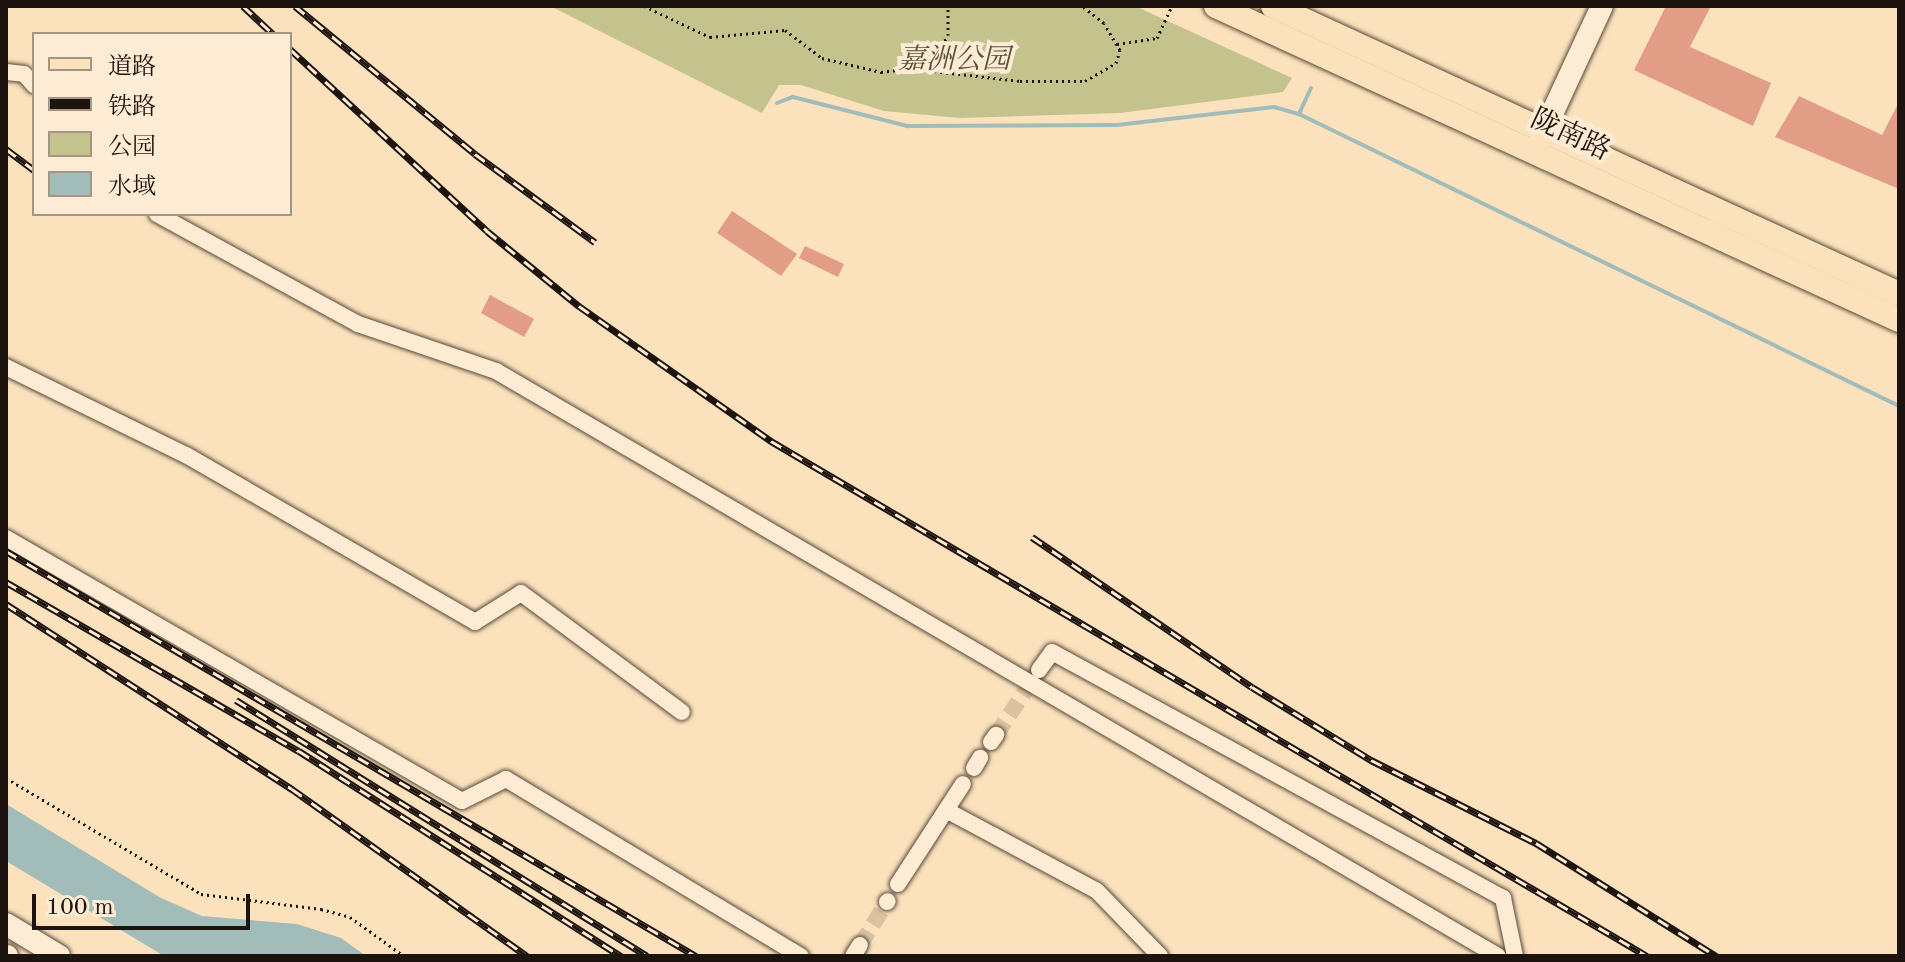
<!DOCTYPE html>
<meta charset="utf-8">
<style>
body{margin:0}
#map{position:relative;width:1905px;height:962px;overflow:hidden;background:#fce2bc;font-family:"Old Standard TT","Noto Serif SC",serif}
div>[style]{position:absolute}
.green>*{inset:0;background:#c4c28d}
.water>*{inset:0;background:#a1bcb9}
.stream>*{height:4px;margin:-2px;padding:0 2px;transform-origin:2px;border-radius:2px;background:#a1bcb9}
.building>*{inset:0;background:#e29d87}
.street-tunnel>*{height:16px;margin-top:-8px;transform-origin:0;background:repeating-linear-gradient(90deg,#dbc3a2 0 16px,transparent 0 24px)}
.path>*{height:3px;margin-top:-1.5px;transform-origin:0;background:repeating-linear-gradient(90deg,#1e140f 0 2px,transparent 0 6px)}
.roads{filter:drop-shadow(0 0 2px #56483a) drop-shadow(0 0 2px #56483a)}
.street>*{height:16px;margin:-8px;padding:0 8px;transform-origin:8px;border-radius:8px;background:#fdecd3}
.secondary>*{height:22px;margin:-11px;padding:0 11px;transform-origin:11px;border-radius:11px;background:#fdecd3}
.primary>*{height:24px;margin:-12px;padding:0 12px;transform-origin:12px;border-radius:12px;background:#fce2bc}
.rail>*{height:7px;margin-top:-3.5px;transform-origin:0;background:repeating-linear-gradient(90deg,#fdecd3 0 12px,#1e140f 0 24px);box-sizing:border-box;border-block:2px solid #1e140f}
span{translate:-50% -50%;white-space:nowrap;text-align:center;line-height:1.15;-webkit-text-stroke:8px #fdecd3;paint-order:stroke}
.park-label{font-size:28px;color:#58513b;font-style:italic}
.street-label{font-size:28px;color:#1e140f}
.frame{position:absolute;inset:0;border:8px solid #1e140f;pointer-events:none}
.legend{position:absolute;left:32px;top:32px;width:260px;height:184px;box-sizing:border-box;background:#fdecd3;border:2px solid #a49685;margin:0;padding:10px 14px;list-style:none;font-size:24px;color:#1e140f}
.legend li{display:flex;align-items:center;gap:16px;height:40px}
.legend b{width:40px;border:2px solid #a49685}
.scale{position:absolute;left:32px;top:894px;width:218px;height:36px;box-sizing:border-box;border:4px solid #1e140f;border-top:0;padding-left:10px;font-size:24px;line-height:28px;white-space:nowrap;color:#1e140f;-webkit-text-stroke:6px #fdecd3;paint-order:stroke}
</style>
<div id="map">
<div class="green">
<div style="clip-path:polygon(550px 6px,1135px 6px,1292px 78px,1283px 92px,1120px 113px,960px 118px,884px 111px,801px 85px,779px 85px,762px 113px)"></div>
</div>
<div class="water">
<div style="clip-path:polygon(6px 804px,161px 898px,202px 916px,297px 924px,341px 938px,366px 956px,164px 956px,6px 861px)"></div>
</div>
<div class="stream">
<div style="left:1311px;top:88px;width:29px;rotate:115deg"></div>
<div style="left:1299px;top:114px;width:667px;rotate:25.95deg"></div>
<div style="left:777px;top:103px;width:17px;rotate:-21deg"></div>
<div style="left:793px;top:97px;width:119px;rotate:14.2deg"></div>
<div style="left:908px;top:126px;width:209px;rotate:-0.3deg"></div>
<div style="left:1117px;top:125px;width:158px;rotate:-6.5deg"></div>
<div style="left:1274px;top:107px;width:26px;rotate:16deg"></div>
</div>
<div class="building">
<div style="clip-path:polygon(1666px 6px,1711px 6px,1690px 47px,1771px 83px,1753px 126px,1634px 70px)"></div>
<div style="clip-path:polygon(1799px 96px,1882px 135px,1899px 102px,1899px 189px,1775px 137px)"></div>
<div style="clip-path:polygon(732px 211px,797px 254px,781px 276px,717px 233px)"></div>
<div style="clip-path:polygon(805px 246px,844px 264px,838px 277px,799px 258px)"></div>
<div style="clip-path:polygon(490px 295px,534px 319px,524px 337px,481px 313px)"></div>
</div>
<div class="street-tunnel">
<div style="left:996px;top:735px;width:76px;rotate:-56.3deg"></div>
<div style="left:860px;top:945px;width:51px;rotate:-57.9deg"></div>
</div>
<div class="path">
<div style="left:644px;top:6px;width:73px;rotate:25.2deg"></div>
<div style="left:710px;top:37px;width:75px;rotate:-5.3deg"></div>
<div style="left:785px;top:30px;width:46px;rotate:37.1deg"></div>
<div style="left:822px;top:58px;width:61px;rotate:13.3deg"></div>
<div style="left:881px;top:72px;width:40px;rotate:-7.1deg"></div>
<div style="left:921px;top:67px;width:24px;rotate:-42deg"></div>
<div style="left:939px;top:51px;width:18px;rotate:-61deg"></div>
<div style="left:948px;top:35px;width:29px;rotate:-90deg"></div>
<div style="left:1117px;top:44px;width:40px;rotate:-8.5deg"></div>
<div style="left:1157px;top:38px;width:35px;rotate:-65deg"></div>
<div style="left:916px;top:69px;width:105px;rotate:6.6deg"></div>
<div style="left:1020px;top:81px;width:65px"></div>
<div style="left:1085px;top:81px;width:36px;rotate:-30deg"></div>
<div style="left:1116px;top:63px;width:14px;rotate:-73deg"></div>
<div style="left:1120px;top:50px;width:31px;rotate:-121deg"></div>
<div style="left:1104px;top:23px;width:28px;rotate:-142deg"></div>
<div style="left:6px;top:778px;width:227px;rotate:30.7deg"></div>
<div style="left:201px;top:894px;width:121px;rotate:7.1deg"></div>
<div style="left:321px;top:909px;width:30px;rotate:15deg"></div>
<div style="left:350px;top:917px;width:67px;rotate:35.8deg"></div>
</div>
<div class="roads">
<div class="street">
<div style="left:6px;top:72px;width:18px;rotate:6deg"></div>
<div style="left:24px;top:74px;width:15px;rotate:48deg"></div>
<div style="left:157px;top:214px;width:229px;rotate:28.7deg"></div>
<div style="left:358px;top:324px;width:146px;rotate:18.8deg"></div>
<div style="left:496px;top:371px;width:1160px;rotate:30.28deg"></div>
<div style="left:6px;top:367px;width:200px;rotate:26.1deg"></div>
<div style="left:186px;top:455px;width:334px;rotate:30deg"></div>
<div style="left:475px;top:622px;width:54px;rotate:-32.2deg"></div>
<div style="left:521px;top:593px;width:200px;rotate:36.5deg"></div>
<div style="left:6px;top:538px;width:526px;rotate:29.97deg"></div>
<div style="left:462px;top:801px;width:49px;rotate:-26.6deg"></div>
<div style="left:506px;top:779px;width:344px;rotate:31deg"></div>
<div style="left:1039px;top:670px;width:22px;rotate:-54deg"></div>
<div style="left:1052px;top:652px;width:514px;rotate:28.61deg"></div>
<div style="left:1503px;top:898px;width:59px;rotate:78.3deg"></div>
<div style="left:991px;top:742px;width:9px;rotate:-54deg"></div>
<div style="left:974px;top:768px;width:12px;rotate:-59deg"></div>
<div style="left:946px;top:810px;width:171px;rotate:28.2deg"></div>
<div style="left:1097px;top:891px;width:91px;rotate:45.9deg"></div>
<div style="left:898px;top:884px;width:119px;rotate:-57deg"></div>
<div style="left:887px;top:902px;width:1px;rotate:-45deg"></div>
<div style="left:853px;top:956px;width:13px;rotate:-58deg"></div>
</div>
<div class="secondary">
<div style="left:1537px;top:146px;width:154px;rotate:-65.1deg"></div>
<div style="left:6px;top:924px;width:62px;rotate:31.1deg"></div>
<div style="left:6px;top:956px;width:1px"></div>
</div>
<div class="primary">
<div style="left:1216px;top:6px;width:752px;rotate:24.69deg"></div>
<div style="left:1273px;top:6px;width:689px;rotate:24.71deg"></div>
</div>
</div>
<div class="rail">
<div style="left:243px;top:6px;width:41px;rotate:43deg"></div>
<div style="left:295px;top:6px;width:233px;rotate:39.4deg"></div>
<div style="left:475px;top:154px;width:149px;rotate:36.3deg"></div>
<div style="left:290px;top:49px;width:268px;rotate:42.7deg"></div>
<div style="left:487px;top:231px;width:119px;rotate:39.2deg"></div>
<div style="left:579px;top:306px;width:235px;rotate:35.1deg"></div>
<div style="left:771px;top:441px;width:1016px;rotate:30.45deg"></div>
<div style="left:6px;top:149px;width:35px;rotate:37deg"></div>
<div style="left:1032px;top:537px;width:266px;rotate:34.3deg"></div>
<div style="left:1252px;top:687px;width:140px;rotate:31.5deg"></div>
<div style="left:1371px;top:760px;width:185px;rotate:26.7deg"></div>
<div style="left:1536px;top:843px;width:213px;rotate:32.1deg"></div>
<div style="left:6px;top:551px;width:800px;rotate:30.41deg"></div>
<div style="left:6px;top:582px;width:338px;rotate:30deg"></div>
<div style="left:299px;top:751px;width:382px;rotate:32.5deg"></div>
<div style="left:6px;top:604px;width:341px;rotate:32.9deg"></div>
<div style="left:292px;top:789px;width:288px;rotate:35.4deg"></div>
<div style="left:236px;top:700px;width:484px;rotate:31.9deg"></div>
</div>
<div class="park-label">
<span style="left:954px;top:61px">嘉洲公园</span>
</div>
<div class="street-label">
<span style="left:1570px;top:136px;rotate:25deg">陇南路</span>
</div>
<div class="frame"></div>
<ul class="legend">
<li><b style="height:10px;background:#fce2bc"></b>道路</li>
<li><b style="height:10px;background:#1e140f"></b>铁路</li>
<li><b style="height:22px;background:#c4c28d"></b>公园</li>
<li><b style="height:22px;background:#a1bcb9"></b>水域</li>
</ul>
<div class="scale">100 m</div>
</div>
